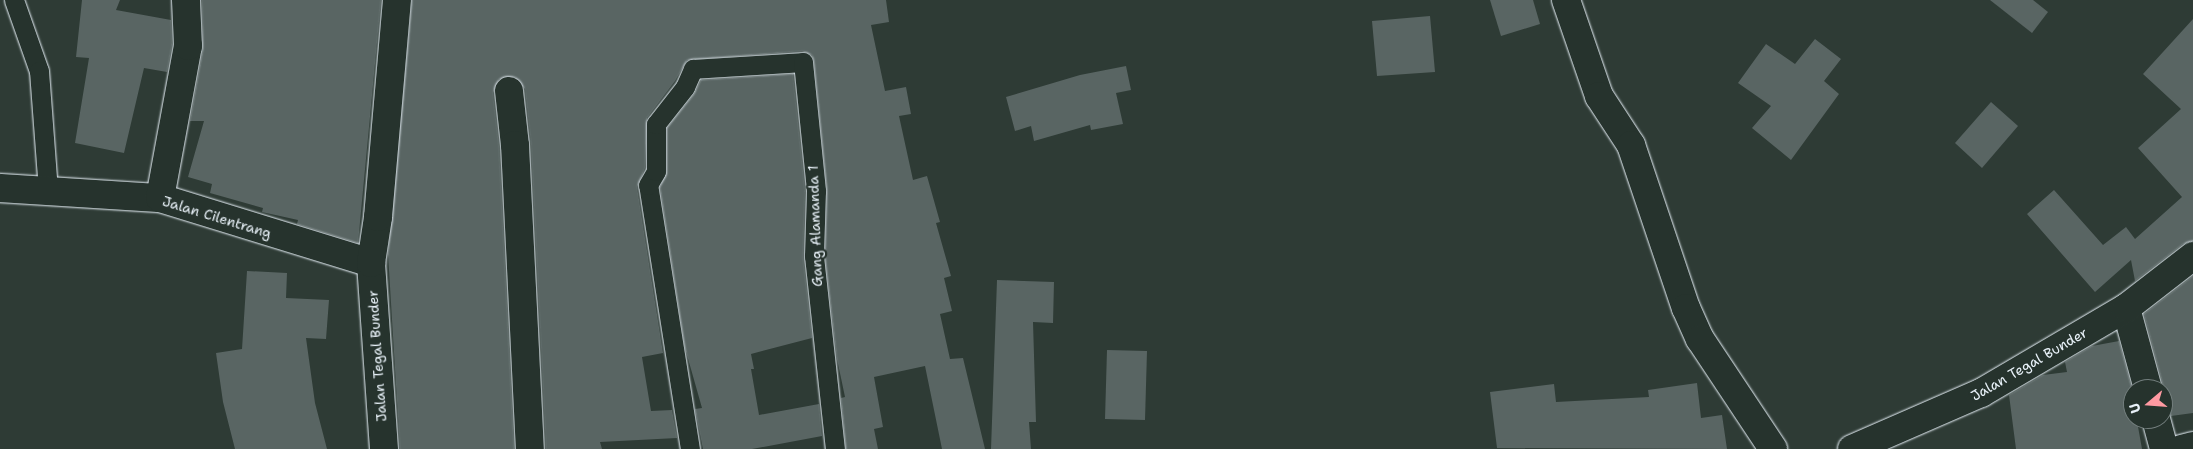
<!DOCTYPE html>
<style>
body{margin:0}
#map{position:relative;width:2193px;height:449px;overflow:hidden;background:#2e3b35;font-family:"Shantell Sans",sans-serif}
div>[style]{position:absolute}
.building>*{inset:0;background:#596563}
.roads{filter:drop-shadow(0 0 1px #e8f1f8) drop-shadow(0 0 1px #e8f1f8)}
.service>*{height:19px;margin:-9.5px;padding:0 9.5px;transform-origin:9.5px;border-radius:9.5px;background:#26332d}
.minor>*{height:28px;margin:-14px;padding:0 14px;transform-origin:14px;border-radius:14px;background:#26332d}
span{translate:-50% -50%;white-space:nowrap;text-align:center;line-height:1.15;-webkit-text-stroke:4.5px #26332d;paint-order:stroke}
.street-label{font-size:14px;color:#e8f1f8}
.north{position:absolute;left:2123px;top:379px;width:50px;height:50px;box-sizing:border-box;background:#26332d;border:1px solid #747f7e;border-radius:50%;rotate:252deg;font-size:14px;font-weight:700;line-height:20px;text-align:center;color:#e8f1f8}
.north::after{content:'';display:block;margin:auto;width:18px;height:22px;background:#ff9aa2;clip-path:polygon(50% 0,100% 100%,50% 72%,0 100%)}
</style>
<div id="map">
<div class="building">
<div style="clip-path:polygon(82px 0,120px 0,116px 10px,171px 20px,172px 45px,167px 72px,144px 68px,124px 153px,75px 143px,89px 58px,76px 57px)"></div>
<div style="clip-path:polygon(202px 0,381px 0,358px 243px,297px 224px,298px 220px,262px 212px,263px 208px,210px 193px,212px 184px,188px 177px,204px 121px,190px 121px,203px 49px)"></div>
<div style="clip-path:polygon(412px 0,886px 0,889px 22px,871px 25px,885px 91px,906px 87px,911px 114px,899px 116px,913px 180px,927px 176px,940px 222px,936px 223px,951px 276px,944px 278px,952px 311px,940px 314px,950px 359px,963px 358px,985px 449px,942px 449px,925px 366px,874px 377px,883px 427px,874px 429px,878px 449px,846px 449px,841px 398px,845px 397px,837px 359px,825px 256px,827px 190px,814px 61px,812px 55px,802px 51px,687px 60px,675px 81px,647px 118px,645px 168px,637px 187px,663px 353px,642px 357px,651px 411px,672px 410px,677px 438px,600px 442px,602px 449px,546px 449px,531px 144px,525px 89px,515px 77px,499px 79px,493px 93px,499px 146px,514px 449px,400px 449px,388px 254px)"></div>
<div style="clip-path:polygon(1490px 0,1533px 0,1540px 24px,1501px 36px)"></div>
<div style="clip-path:polygon(1990px 0,2033px 0,2048px 12px,2032px 33px)"></div>
<div style="clip-path:polygon(1430px 16px,1435px 72px,1377px 76px,1372px 21px)"></div>
<div style="clip-path:polygon(2193px 19px,2193px 241px,2183px 244px,2135px 281px,2131px 260px,2095px 292px,2027px 214px,2054px 190px,2103px 245px,2126px 227px,2135px 239px,2182px 197px,2138px 148px,2181px 109px,2143px 74px)"></div>
<div style="clip-path:polygon(1815px 39px,1841px 59px,1824px 81px,1839px 94px,1791px 160px,1752px 128px,1771px 106px,1738px 83px,1766px 44px,1795px 64px)"></div>
<div style="clip-path:polygon(1126px 66px,1131px 90px,1116px 93px,1123px 124px,1091px 130px,1090px 125px,1034px 141px,1031px 126px,1015px 131px,1006px 97px,1080px 75px)"></div>
<div style="clip-path:polygon(793px 74px,805px 191px,803px 257px,812px 338px,751px 354px,754px 369px,751px 369px,759px 415px,819px 404px,822px 436px,752px 449px,703px 449px,695px 409px,702px 408px,685px 348px,660px 187px,667px 171px,667px 128px,694px 94px,701px 80px)"></div>
<div style="clip-path:polygon(1991px 102px,2018px 126px,1982px 168px,1955px 143px)"></div>
<div style="clip-path:polygon(247px 271px,287px 273px,286px 298px,329px 300px,326px 339px,306px 338px,315px 403px,327px 449px,235px 449px,223px 402px,216px 353px,242px 349px)"></div>
<div style="clip-path:polygon(2193px 276px,2193px 413px,2171px 416px,2163px 406px,2163px 385px,2144px 314px)"></div>
<div style="clip-path:polygon(997px 280px,1054px 282px,1053px 323px,1033px 322px,1036px 422px,1029px 422px,1031px 449px,991px 449px)"></div>
<div style="clip-path:polygon(2119px 341px,2133px 393px,2133px 419px,2141px 419px,2137px 421px,2142px 449px,2016px 449px,2009px 395px,2043px 375px,2067px 372px,2065px 362px,2092px 346px)"></div>
<div style="clip-path:polygon(1107px 350px,1147px 351px,1145px 420px,1105px 419px)"></div>
<div style="clip-path:polygon(1697px 383px,1701px 418px,1722px 415px,1727px 449px,1497px 448px,1490px 392px,1554px 384px,1556px 402px,1649px 397px,1648px 390px)"></div>
</div>
<div class="roads">
<div class="service">
<div style="left:14px;top:0;width:75px;rotate:70.6deg"></div>
<div style="left:39px;top:71px;width:121px;rotate:85.7deg"></div>
<div style="left:690px;top:449px;width:267px;rotate:-99deg"></div>
<div style="left:648px;top:185px;width:16px;rotate:-60deg"></div>
<div style="left:656px;top:171px;width:47px;rotate:-90deg"></div>
<div style="left:656px;top:124px;width:47px;rotate:-51.9deg"></div>
<div style="left:685px;top:87px;width:20px;rotate:-66deg"></div>
<div style="left:693px;top:69px;width:110px;rotate:-3.6deg"></div>
<div style="left:803px;top:62px;width:130px;rotate:84.2deg"></div>
<div style="left:816px;top:191px;width:65px;rotate:91.8deg"></div>
<div style="left:814px;top:256px;width:194px;rotate:83.8deg"></div>
</div>
<div class="minor">
<div style="left:1566px;top:0;width:102px;rotate:71deg"></div>
<div style="left:1599px;top:96px;width:59px;rotate:56.9deg"></div>
<div style="left:1631px;top:145px;width:172px;rotate:71.4deg"></div>
<div style="left:1686px;top:308px;width:34px;rotate:66deg"></div>
<div style="left:1700px;top:339px;width:132px;rotate:56.4deg"></div>
<div style="left:509px;top:91px;width:54px;rotate:83.7deg"></div>
<div style="left:515px;top:145px;width:304px;rotate:87.2deg"></div>
<div style="left:0;top:188px;width:160px;rotate:3.6deg"></div>
<div style="left:160px;top:198px;width:221px;rotate:17.1deg"></div>
<div style="left:160px;top:198px;width:155px;rotate:-79.6deg"></div>
<div style="left:188px;top:46px;width:46px;rotate:-92.5deg"></div>
<div style="left:2126px;top:308px;width:84px;rotate:74.8deg"></div>
<div style="left:2156px;top:419px;width:31px;rotate:75deg"></div>
<div style="left:384px;top:449px;width:186px;rotate:-94deg"></div>
<div style="left:371px;top:263px;width:47px;rotate:-81.3deg"></div>
<div style="left:378px;top:217px;width:218px;rotate:-85deg"></div>
<div style="left:1852px;top:449px;width:141px;rotate:-23.5deg"></div>
<div style="left:1981px;top:393px;width:168px;rotate:-30.4deg"></div>
<div style="left:2126px;top:308px;width:85px;rotate:-37.8deg"></div>
<div style="left:2181px;top:449px;width:12px;rotate:-14deg"></div>
</div>
</div>
<div class="street-label">
<span style="left:217px;top:217px;rotate:17deg">Jalan Cilentrang</span>
<span style="left:815px;top:226px;rotate:-92deg">Gang Alamanda 1</span>
<span style="left:377px;top:356px;rotate:-94deg">Jalan Tegal Bunder</span>
<span style="left:2029px;top:364px;rotate:-30deg">Jalan Tegal Bunder</span>
</div>
<div class="north">U</div>
</div>
